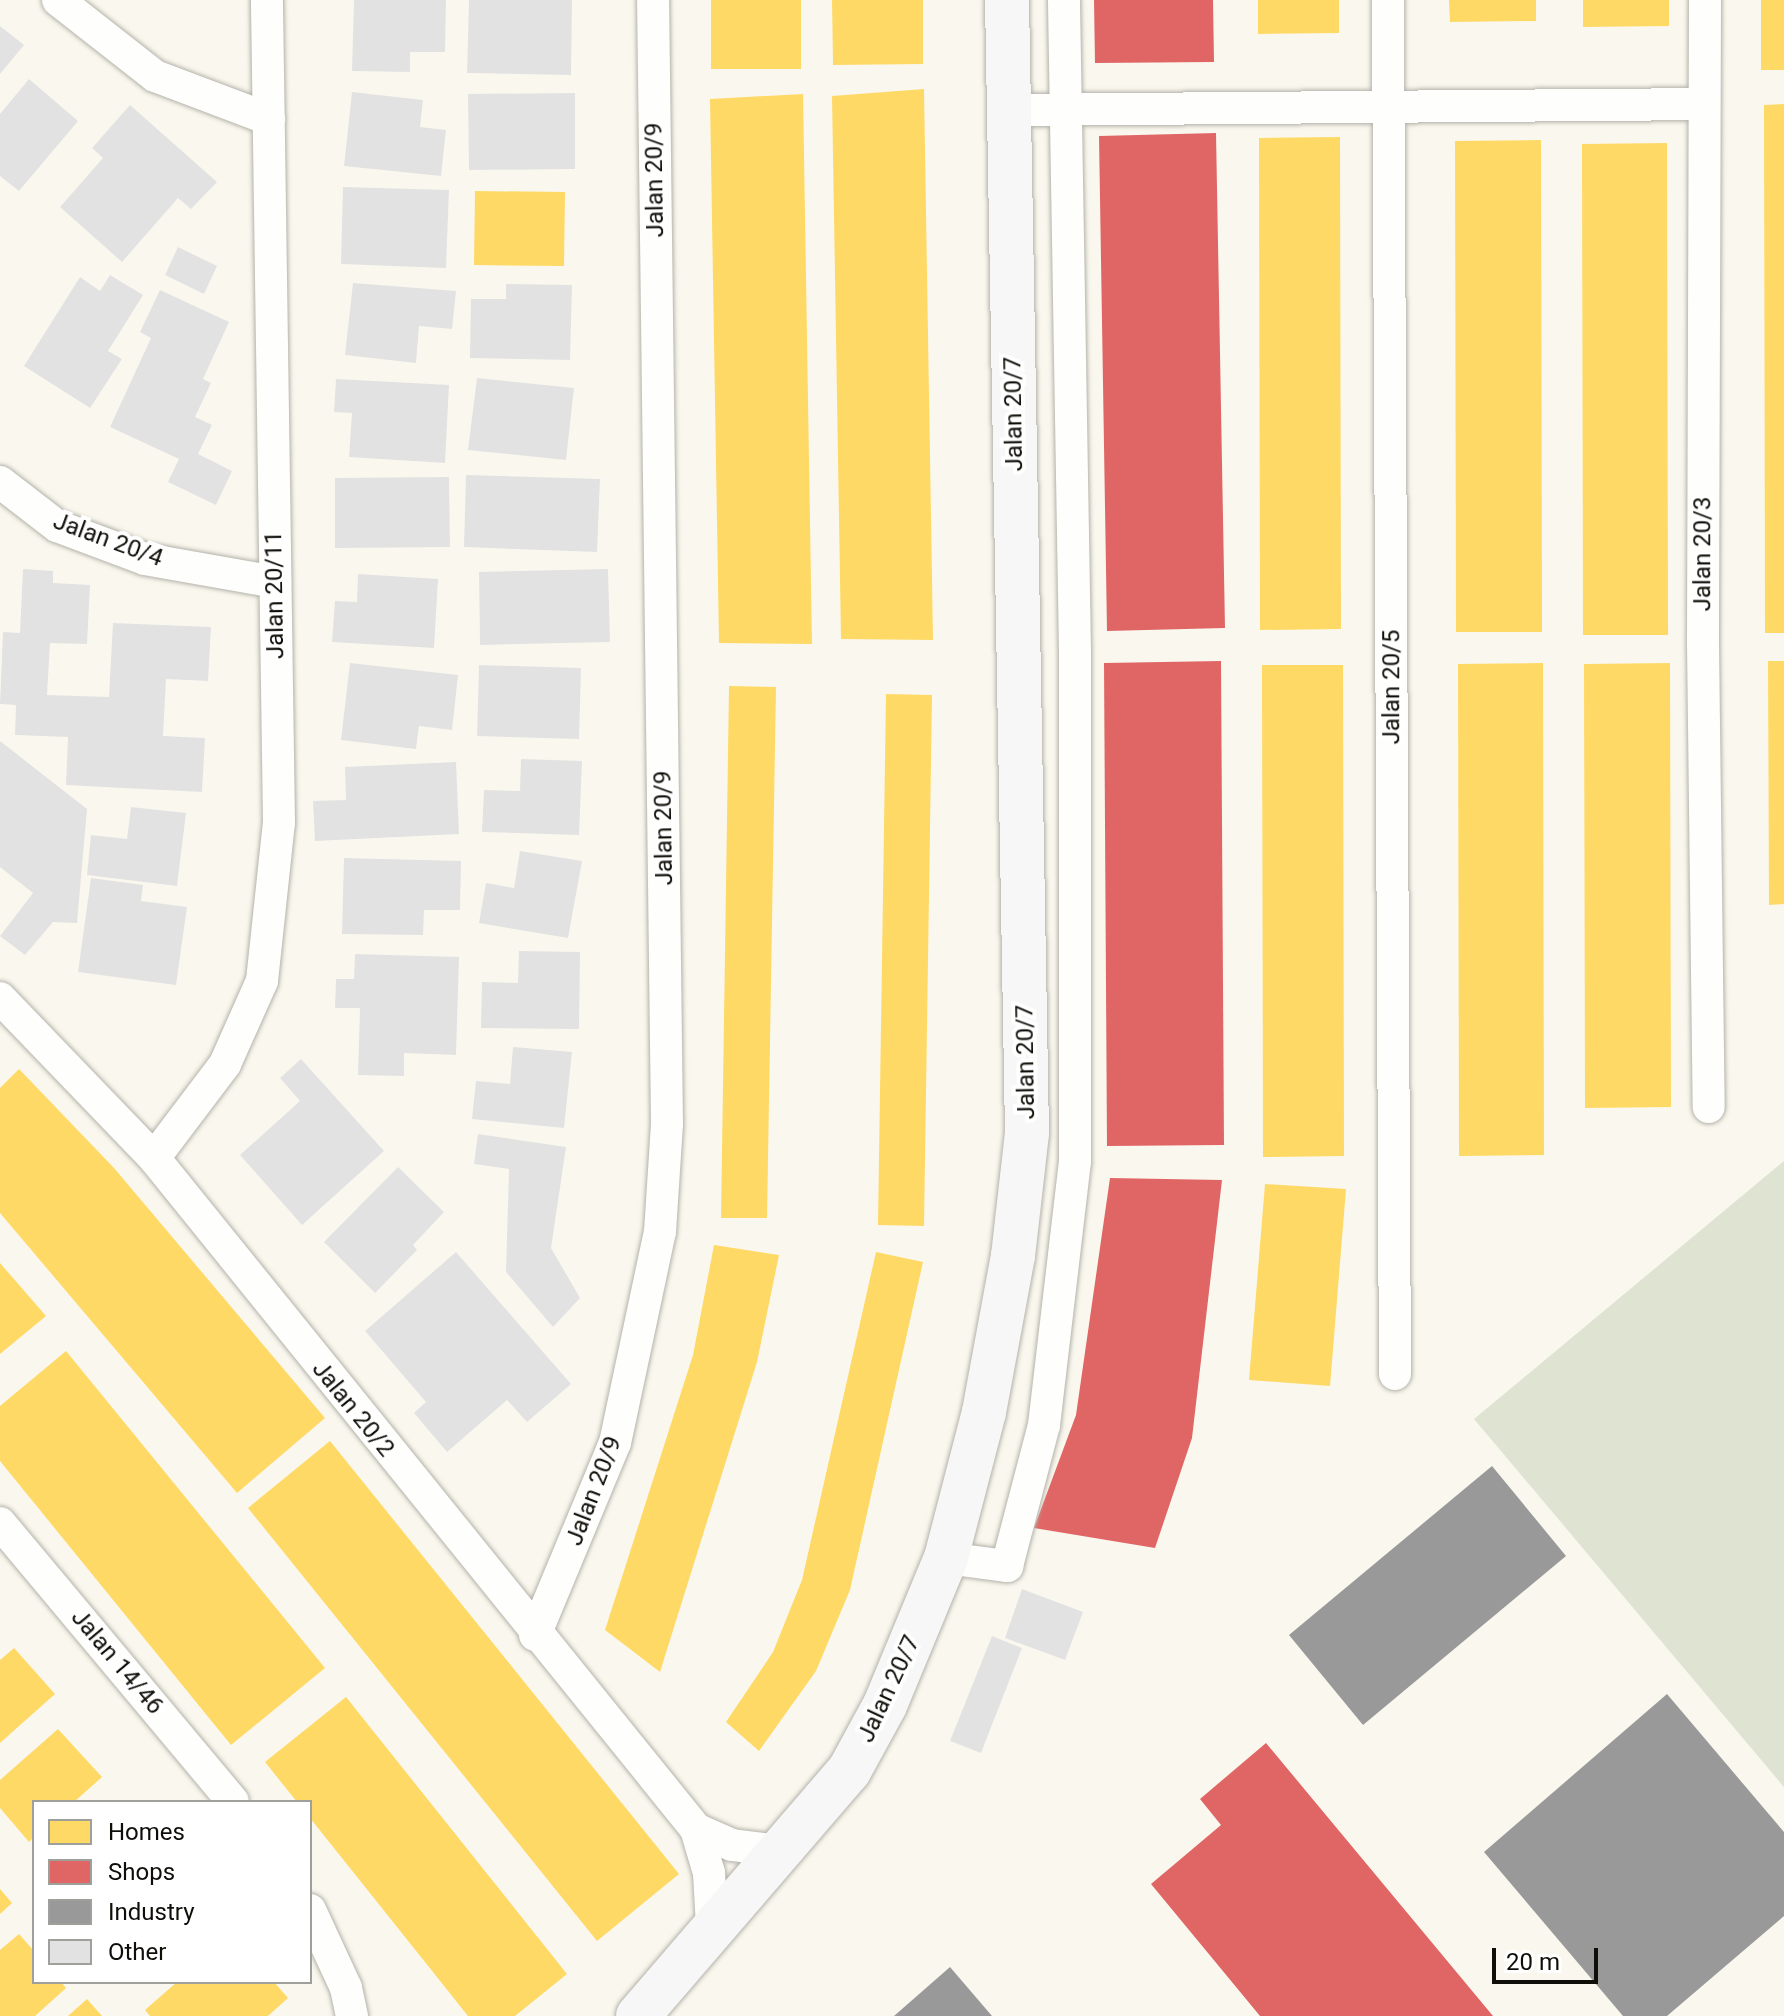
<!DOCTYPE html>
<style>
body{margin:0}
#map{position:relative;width:1784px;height:2016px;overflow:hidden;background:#faf8ee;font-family:Roboto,sans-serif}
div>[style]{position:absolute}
.green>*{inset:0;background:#dee3d2}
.homes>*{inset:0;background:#ffd966}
.shops>*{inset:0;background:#e06666}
.industry>*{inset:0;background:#999}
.building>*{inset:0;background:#e3e2e2}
.roads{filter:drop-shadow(0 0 2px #b4b2aa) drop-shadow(0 0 2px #b4b2aa)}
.street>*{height:32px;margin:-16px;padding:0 16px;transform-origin:16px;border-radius:16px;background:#fefefc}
.secondary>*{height:44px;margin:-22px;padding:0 22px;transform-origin:22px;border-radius:22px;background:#f7f7f8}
span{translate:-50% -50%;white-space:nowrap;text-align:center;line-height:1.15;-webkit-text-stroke:8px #fff;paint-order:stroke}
.street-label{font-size:24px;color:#0f0e08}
.legend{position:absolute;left:32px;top:1800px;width:280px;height:184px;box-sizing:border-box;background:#fff;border:2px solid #9f9f9c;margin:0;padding:10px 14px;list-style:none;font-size:24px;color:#0f0e08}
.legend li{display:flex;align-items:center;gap:16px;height:40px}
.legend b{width:40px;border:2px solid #9f9f9c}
.scale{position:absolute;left:1492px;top:1948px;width:106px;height:36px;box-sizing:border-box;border:4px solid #0f0e08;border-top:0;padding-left:10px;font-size:24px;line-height:28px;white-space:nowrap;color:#0f0e08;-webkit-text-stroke:6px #fff;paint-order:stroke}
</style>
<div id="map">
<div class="green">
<div style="clip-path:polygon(1784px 1161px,1784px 1787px,1474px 1419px)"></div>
</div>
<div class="homes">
<div style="clip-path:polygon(711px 0,801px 0,801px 69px,711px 69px)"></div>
<div style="clip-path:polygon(832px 0,923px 0,923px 64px,833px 65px)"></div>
<div style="clip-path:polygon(1258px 0,1339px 0,1339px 33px,1258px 34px)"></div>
<div style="clip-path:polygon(1449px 0,1536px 0,1536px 21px,1450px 22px)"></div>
<div style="clip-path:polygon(1583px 0,1669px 0,1669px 26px,1583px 27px)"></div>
<div style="clip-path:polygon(1761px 0,1784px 0,1784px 70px,1761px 70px)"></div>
<div style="clip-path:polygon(924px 89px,933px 640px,841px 639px,832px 96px)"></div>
<div style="clip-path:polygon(803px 94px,812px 644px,719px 643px,710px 99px)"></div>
<div style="clip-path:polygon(1784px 104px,1784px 633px,1765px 633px,1764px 105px)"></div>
<div style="clip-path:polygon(1340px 137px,1341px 629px,1260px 630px,1259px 138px)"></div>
<div style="clip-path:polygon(1541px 140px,1542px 632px,1456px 632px,1455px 141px)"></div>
<div style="clip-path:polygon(1667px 143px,1668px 635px,1583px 635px,1582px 144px)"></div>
<div style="clip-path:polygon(475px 191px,565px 192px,564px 266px,474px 265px)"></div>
<div style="clip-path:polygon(1768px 661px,1784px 661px,1784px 904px,1769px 905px)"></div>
<div style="clip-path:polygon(1543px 663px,1544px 1155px,1459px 1156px,1458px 664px)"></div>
<div style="clip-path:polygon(1670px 663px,1671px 1107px,1585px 1108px,1584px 664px)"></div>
<div style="clip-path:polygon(1262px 665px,1343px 665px,1344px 1156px,1263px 1157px)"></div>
<div style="clip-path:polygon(729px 686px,776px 687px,767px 1218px,721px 1218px)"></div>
<div style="clip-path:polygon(886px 694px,932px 695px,924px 1226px,878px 1225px)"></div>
<div style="clip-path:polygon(19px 1069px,114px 1168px,325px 1418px,237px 1493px,0 1213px,0 1088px)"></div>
<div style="clip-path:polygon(1265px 1184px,1346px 1189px,1330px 1386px,1249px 1380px)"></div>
<div style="clip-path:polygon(714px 1245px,779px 1255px,757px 1362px,660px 1672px,605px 1630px,693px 1355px)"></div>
<div style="clip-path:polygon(876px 1252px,923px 1262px,850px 1590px,816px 1671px,759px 1751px,726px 1722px,773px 1652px,802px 1580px)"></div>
<div style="clip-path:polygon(0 1263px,46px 1316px,0 1354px)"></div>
<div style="clip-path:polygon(66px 1351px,325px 1668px,231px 1745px,0 1461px,0 1406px)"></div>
<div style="clip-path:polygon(330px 1441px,679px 1874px,597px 1941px,248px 1508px)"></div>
<div style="clip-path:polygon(14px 1648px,55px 1694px,0 1743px,0 1660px)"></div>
<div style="clip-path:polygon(346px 1697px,567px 1974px,515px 2016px,468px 2016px,310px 1818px,310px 1802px,297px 1802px,265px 1762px)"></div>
<div style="clip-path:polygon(58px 1729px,102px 1777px,74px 1802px,34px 1802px,34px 1837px,29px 1842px,0 1808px,0 1780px)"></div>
<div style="clip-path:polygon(0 1889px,12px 1903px,0 1914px)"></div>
<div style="clip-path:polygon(19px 1934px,34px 1951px,34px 1982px,61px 1982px,66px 1988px,35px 2016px,0 2016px,0 1950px)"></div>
<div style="clip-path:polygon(177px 1982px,274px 1982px,288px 1998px,268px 2016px,150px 2016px,145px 2010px)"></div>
<div style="clip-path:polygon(87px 1999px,102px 2016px,68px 2016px)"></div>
</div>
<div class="shops">
<div style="clip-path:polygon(1094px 0,1213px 0,1214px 62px,1095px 63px)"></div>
<div style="clip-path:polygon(1216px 133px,1225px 628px,1107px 631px,1099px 136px)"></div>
<div style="clip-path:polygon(1221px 661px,1224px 1145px,1107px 1146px,1104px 663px)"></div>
<div style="clip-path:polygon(1110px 1178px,1222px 1180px,1192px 1438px,1155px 1548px,1034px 1528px,1076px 1415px)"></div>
<div style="clip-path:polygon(1266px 1743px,1493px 2016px,1260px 2016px,1151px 1884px,1221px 1825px,1200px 1799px)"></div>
</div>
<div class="industry">
<div style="clip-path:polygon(1492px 1466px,1566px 1556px,1363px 1725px,1289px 1635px)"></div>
<div style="clip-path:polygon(1667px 1694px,1784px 1832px,1784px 1916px,1667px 2016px,1623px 2016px,1484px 1852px)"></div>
<div style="clip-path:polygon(950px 1967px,992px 2016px,894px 2016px)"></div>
</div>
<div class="building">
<div style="clip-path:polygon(354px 0,446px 0,445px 52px,410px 52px,410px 72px,352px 71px)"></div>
<div style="clip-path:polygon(469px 0,572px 0,571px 75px,467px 73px)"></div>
<div style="clip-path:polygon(0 26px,24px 45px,0 74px)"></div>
<div style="clip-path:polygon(29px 79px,78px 121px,19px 191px,0 176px,0 114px)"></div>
<div style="clip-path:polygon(352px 92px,423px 100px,420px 127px,446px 130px,441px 176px,344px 166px)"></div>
<div style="clip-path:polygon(575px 93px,575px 169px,469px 170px,468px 94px)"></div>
<div style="clip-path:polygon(130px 105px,217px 182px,191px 209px,178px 198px,122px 262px,60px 207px,103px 158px,92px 148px)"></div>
<div style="clip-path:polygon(343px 187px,449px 190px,446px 268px,341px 264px)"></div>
<div style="clip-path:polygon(178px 247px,217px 266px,204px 294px,165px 275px)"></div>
<div style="clip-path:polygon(110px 275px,143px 295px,108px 351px,122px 359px,90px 408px,24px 366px,80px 277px,100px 291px)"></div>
<div style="clip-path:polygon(353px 283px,456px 291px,452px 329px,419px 326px,416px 363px,345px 355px)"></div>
<div style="clip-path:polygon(506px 284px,572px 285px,570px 360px,470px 358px,471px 299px,506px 299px)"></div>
<div style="clip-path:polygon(160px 290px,229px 322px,203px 379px,211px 383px,195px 417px,212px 425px,198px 454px,232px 471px,216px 505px,168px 482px,179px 459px,110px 427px,151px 338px,140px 332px)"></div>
<div style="clip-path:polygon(477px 378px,574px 388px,566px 460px,468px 450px)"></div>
<div style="clip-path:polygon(336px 379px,449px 385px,445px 463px,349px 457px,352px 413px,334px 412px)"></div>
<div style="clip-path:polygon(466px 475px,600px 479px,597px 552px,464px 547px)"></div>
<div style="clip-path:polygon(449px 477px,450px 547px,335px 548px,335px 478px)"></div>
<div style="clip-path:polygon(23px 569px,53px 571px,53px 583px,90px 585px,87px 644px,50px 643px,47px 695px,109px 697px,113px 623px,211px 627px,208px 681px,166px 679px,163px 736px,205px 738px,202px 792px,66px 785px,68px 737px,15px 735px,16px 705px,0 704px,3px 632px,20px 633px)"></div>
<div style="clip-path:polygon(608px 569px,610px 642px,480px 645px,479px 572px)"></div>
<div style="clip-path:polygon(358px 574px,438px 579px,434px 648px,332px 642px,335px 601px,357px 602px)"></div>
<div style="clip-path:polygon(350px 663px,458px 675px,452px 730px,419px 726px,416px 749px,341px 740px)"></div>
<div style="clip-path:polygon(479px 665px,581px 668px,579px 739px,477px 736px)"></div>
<div style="clip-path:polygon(0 741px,87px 809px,77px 923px,53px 922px,25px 955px,0 936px,33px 893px,0 867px)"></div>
<div style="clip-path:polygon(521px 759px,582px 761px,579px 835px,482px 832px,484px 790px,520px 791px)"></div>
<div style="clip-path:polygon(456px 762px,459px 834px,315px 841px,313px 801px,346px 800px,345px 767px)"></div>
<div style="clip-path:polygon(131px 807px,186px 813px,177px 886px,87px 875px,91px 835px,127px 839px)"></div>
<div style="clip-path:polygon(520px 851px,582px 861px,568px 938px,479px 923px,486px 883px,514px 888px)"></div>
<div style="clip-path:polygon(344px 858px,461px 861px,460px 910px,424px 910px,423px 935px,342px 934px)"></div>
<div style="clip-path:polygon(91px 878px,143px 885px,141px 901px,187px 907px,176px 985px,78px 972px)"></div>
<div style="clip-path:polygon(519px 951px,580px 952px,579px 1029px,481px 1028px,482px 982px,518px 983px)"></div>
<div style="clip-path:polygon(355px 954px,459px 957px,456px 1055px,404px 1053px,404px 1076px,358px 1075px,360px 1008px,335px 1008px,336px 979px,354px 979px)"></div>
<div style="clip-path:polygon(513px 1047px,572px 1052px,564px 1128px,472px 1119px,476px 1081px,510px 1084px)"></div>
<div style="clip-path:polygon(301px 1059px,384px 1151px,302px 1225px,240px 1155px,300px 1101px,280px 1078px)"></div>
<div style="clip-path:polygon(478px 1134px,566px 1147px,551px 1248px,580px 1298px,553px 1327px,506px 1272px,509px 1169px,474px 1164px)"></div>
<div style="clip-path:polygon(398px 1167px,444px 1212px,413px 1245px,417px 1250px,375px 1293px,324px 1242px)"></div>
<div style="clip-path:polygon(456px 1252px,571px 1384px,527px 1422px,507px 1400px,447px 1452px,414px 1413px,426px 1402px,365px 1331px)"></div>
<div style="clip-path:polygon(1022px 1589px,1083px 1612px,1065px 1660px,1005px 1638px)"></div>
<div style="clip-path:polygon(992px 1636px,1022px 1648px,981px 1753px,950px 1741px)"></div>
</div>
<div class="roads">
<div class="street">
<div style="left:58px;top:0;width:123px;rotate:38.1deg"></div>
<div style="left:155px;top:76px;width:122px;rotate:20.7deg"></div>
<div style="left:1388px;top:0;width:1374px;rotate:89.71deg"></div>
<div style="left:1705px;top:0;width:643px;rotate:90.18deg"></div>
<div style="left:1703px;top:643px;width:464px;rotate:89.3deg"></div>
<div style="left:1009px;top:110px;width:695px;rotate:-0.49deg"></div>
<div style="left:0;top:482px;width:72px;rotate:37.7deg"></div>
<div style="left:57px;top:526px;width:94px;rotate:20.6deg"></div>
<div style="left:145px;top:559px;width:132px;rotate:10deg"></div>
<div style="left:0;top:998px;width:222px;rotate:46.1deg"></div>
<div style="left:154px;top:1158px;width:863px;rotate:51.07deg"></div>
<div style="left:696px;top:1829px;width:46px;rotate:73.5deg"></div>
<div style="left:709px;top:1873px;width:54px;rotate:86.8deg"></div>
<div style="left:154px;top:1158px;width:118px;rotate:-52.9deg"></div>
<div style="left:225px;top:1064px;width:91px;rotate:-66deg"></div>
<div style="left:262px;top:981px;width:159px;rotate:-83.9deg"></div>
<div style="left:279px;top:823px;width:823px;rotate:-90.84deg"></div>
<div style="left:0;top:1523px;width:363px;rotate:50.1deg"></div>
<div style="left:946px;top:1558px;width:62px;rotate:7.5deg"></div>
<div style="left:1007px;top:1566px;width:146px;rotate:-75.3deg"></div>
<div style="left:1044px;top:1425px;width:265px;rotate:-83.3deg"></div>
<div style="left:1075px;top:1162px;width:509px;rotate:-90deg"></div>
<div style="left:1075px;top:653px;width:653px;rotate:-90.97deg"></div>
<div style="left:535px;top:1635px;width:208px;rotate:-67.4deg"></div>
<div style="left:615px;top:1443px;width:216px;rotate:-78deg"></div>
<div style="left:660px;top:1232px;width:108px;rotate:-86.3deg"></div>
<div style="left:667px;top:1124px;width:1124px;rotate:-90.71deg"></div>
<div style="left:696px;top:1829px;width:39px;rotate:24deg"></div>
<div style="left:732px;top:1845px;width:47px;rotate:7.3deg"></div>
<div style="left:310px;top:1910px;width:86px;rotate:65.2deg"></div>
<div style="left:346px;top:1988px;width:29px;rotate:78deg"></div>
</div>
<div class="secondary">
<div style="left:638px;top:2016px;width:323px;rotate:-49.3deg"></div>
<div style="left:849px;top:1771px;width:75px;rotate:-61.4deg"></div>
<div style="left:885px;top:1705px;width:159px;rotate:-67.5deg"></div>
<div style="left:946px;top:1558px;width:151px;rotate:-75.4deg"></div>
<div style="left:984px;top:1412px;width:159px;rotate:-79.5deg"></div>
<div style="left:1013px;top:1256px;width:124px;rotate:-83.5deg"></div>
<div style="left:1027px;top:1133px;width:1133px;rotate:-91.01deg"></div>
</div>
</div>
<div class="street-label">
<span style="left:655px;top:180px;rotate:-91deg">Jalan 20/9</span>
<span style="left:1014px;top:414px;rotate:-91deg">Jalan 20/7</span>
<span style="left:108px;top:540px;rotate:20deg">Jalan 20/4</span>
<span style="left:1703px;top:554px;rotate:-90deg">Jalan 20/3</span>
<span style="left:275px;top:595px;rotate:-91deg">Jalan 20/11</span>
<span style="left:1392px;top:687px;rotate:-90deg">Jalan 20/5</span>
<span style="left:664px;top:828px;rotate:-91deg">Jalan 20/9</span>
<span style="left:1026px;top:1062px;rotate:-91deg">Jalan 20/7</span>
<span style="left:353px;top:1409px;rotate:51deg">Jalan 20/2</span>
<span style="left:594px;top:1491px;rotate:-69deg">Jalan 20/9</span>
<span style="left:117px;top:1662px;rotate:50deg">Jalan 14/46</span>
<span style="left:889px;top:1689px;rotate:-65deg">Jalan 20/7</span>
</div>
<ul class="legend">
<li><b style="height:22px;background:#ffd966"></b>Homes</li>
<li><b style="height:22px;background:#e06666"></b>Shops</li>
<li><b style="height:22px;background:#999"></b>Industry</li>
<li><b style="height:22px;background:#e3e2e2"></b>Other</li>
</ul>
<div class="scale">20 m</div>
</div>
